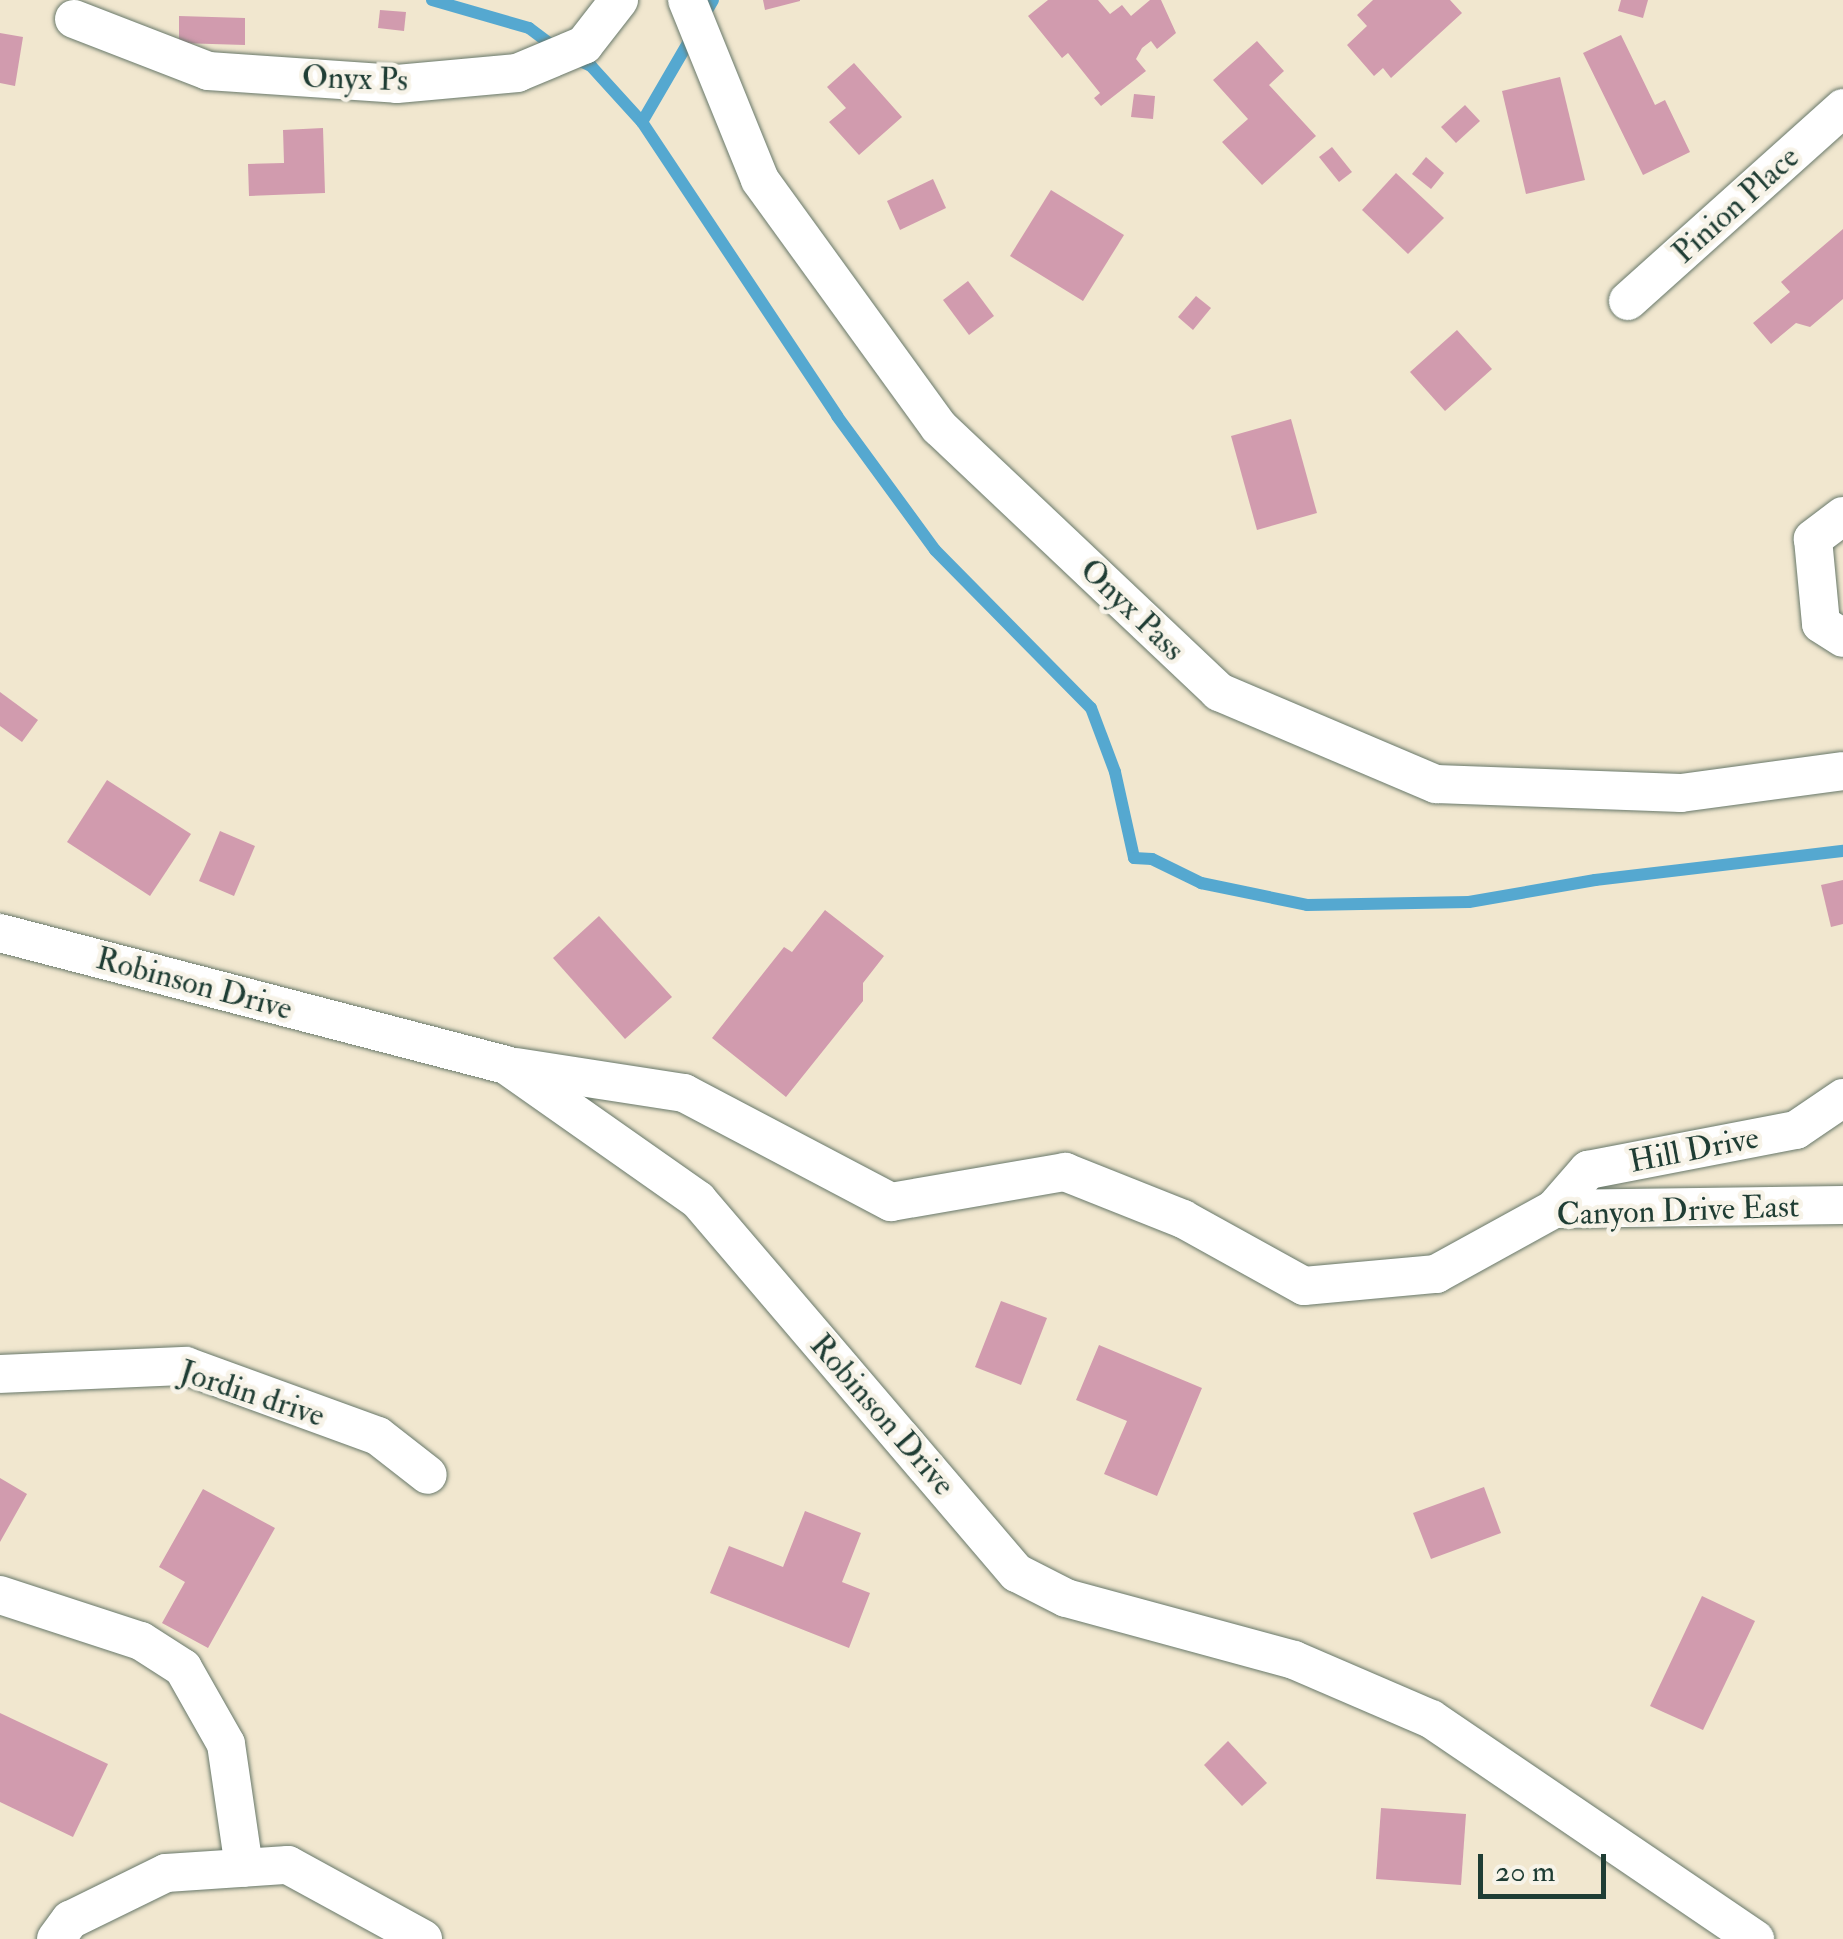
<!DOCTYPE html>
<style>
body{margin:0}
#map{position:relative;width:1843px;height:1939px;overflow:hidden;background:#f1e7cf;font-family:"IM FELL Double Pica",serif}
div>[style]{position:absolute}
.stream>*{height:12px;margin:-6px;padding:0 6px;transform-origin:6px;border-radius:6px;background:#55a8d0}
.building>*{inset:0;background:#d19bae}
.roads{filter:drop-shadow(0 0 2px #68786a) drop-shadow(0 0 2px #68786a)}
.street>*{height:38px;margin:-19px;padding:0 19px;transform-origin:19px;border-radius:19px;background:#fff}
span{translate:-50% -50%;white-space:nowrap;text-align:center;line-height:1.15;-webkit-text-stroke:9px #f7f3e8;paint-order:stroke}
.street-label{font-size:32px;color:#1f3d34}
.scale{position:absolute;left:1478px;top:1854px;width:128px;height:45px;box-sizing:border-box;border:5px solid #1f3d34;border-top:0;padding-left:12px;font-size:30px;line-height:35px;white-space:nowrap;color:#1f3d34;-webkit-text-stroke:8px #f7f3e8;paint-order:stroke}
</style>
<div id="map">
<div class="stream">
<div style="left:432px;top:0;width:101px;rotate:16.1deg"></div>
<div style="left:529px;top:28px;width:35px;rotate:37deg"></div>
<div style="left:574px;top:58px;width:19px;rotate:25deg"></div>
<div style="left:591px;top:66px;width:76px;rotate:47.7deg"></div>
<div style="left:642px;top:122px;width:353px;rotate:56.4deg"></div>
<div style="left:837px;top:416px;width:166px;rotate:53.8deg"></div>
<div style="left:935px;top:550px;width:222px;rotate:45.4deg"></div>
<div style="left:1091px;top:708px;width:68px;rotate:69.4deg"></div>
<div style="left:1115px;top:772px;width:88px;rotate:77.5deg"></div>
<div style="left:1134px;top:858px;width:18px;rotate:3deg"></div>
<div style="left:1152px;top:859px;width:55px;rotate:26.1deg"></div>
<div style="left:1201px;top:883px;width:108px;rotate:11.7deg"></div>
<div style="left:1307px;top:905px;width:162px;rotate:-1.1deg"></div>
<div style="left:1469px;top:902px;width:128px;rotate:-9.9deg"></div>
<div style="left:1595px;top:880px;width:250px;rotate:-6.7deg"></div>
<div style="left:642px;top:122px;width:141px;rotate:-59.8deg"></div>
</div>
<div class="building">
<div style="clip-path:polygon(763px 0,800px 0,800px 1px,765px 10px)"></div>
<div style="clip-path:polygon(1048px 0,1098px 0,1110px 14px,1122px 5px,1131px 16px,1150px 0,1161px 0,1176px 33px,1157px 49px,1151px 41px,1142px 48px,1136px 59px,1146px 71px,1101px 106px,1094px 98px,1100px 93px,1068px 53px,1062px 58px,1028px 16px)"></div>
<div style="clip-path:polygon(1373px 0,1450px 0,1462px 13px,1391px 78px,1383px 68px,1374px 76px,1347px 45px,1367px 26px,1357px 15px)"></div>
<div style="clip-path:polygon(1621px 0,1648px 0,1643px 18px,1618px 11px)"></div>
<div style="clip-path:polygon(380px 10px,406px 12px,404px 31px,378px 28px)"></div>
<div style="clip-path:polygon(179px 16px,245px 18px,245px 45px,179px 43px)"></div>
<div style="clip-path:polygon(0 33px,23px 37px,15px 86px,0 83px)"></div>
<div style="clip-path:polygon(1621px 35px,1655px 105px,1665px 100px,1690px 152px,1643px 175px,1583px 53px)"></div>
<div style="clip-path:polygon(1257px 41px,1284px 71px,1269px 85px,1316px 136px,1262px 185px,1222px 142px,1248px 119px,1213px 80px)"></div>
<div style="clip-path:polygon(854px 63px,902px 117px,859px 155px,829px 122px,846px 108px,827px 87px)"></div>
<div style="clip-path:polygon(1560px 77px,1585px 180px,1526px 194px,1502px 91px)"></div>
<div style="clip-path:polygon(1134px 94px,1155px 96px,1153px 119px,1131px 117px)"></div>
<div style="clip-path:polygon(1465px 105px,1480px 121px,1456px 143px,1441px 127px)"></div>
<div style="clip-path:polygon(323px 128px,325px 193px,249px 196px,248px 164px,284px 163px,283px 130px)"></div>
<div style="clip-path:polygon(1332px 147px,1352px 172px,1339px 182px,1319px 157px)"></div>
<div style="clip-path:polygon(1426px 157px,1444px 173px,1431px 189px,1412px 174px)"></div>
<div style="clip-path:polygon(1396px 173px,1444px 218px,1408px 254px,1362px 210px)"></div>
<div style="clip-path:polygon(933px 179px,946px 208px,900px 230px,887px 201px)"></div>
<div style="clip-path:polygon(1051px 190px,1124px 235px,1083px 301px,1010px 256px)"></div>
<div style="clip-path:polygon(1843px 229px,1843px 299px,1810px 327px,1796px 323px,1771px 344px,1753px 323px,1790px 292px,1781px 282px)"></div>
<div style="clip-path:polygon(968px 281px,994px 316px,969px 335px,943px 300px)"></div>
<div style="clip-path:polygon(1196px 296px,1211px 308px,1193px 330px,1178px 317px)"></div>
<div style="clip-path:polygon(1457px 330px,1492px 369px,1445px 411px,1410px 372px)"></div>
<div style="clip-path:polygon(1291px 419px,1317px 513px,1257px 530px,1231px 436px)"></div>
<div style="clip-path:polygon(0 692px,38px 720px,22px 742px,0 726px)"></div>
<div style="clip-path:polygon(107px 780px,191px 834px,150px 896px,67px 842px)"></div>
<div style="clip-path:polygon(220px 831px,255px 846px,234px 896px,199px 881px)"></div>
<div style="clip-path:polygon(1843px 880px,1843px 924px,1831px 927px,1821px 885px)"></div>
<div style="clip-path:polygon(825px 910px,884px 956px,863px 983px,863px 1001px,786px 1097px,712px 1038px,784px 947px,792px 952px)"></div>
<div style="clip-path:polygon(599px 916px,672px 997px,625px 1039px,553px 958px)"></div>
<div style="clip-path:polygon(1001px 1301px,1047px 1318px,1021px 1385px,975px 1367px)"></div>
<div style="clip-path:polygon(1099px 1345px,1202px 1388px,1157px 1496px,1104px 1474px,1127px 1421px,1076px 1400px)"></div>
<div style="clip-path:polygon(0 1478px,27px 1494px,0 1542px)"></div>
<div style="clip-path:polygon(1484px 1487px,1501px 1533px,1431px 1559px,1413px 1513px)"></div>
<div style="clip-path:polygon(203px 1489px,275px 1528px,208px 1648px,162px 1623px,185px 1582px,159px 1567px)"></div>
<div style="clip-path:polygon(805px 1511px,861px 1533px,842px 1582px,870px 1593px,849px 1648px,710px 1593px,729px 1546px,783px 1567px)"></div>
<div style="clip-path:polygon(1702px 1596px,1755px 1621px,1703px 1730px,1650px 1706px)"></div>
<div style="clip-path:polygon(0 1713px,108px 1764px,73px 1837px,0 1802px)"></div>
<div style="clip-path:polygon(1228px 1741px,1267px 1783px,1242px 1806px,1204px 1765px)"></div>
<div style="clip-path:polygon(1381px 1808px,1466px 1814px,1461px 1885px,1376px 1879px)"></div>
</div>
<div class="roads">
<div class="street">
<div style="left:687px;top:0;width:194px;rotate:67.9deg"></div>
<div style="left:760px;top:180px;width:305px;rotate:54.1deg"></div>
<div style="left:939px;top:427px;width:386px;rotate:43.4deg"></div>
<div style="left:1219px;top:692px;width:236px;rotate:23deg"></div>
<div style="left:1436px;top:784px;width:245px;rotate:2.1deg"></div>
<div style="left:1681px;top:793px;width:163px;rotate:-7.7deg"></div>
<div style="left:74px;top:19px;width:144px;rotate:21.2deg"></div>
<div style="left:208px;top:71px;width:189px;rotate:3.9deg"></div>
<div style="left:397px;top:84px;width:121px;rotate:-5.2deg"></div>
<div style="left:517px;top:73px;width:73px;rotate:-22.7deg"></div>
<div style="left:584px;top:45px;width:57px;rotate:-52.1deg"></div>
<div style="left:1628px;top:301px;width:289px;rotate:-41.9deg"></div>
<div style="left:1843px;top:516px;width:38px;rotate:143deg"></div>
<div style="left:1813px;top:539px;width:85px;rotate:84.6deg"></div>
<div style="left:1821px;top:624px;width:26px;rotate:32deg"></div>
<div style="left:0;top:933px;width:523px;rotate:14.62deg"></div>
<div style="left:506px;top:1065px;width:235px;rotate:35.1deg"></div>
<div style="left:698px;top:1200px;width:491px;rotate:49.5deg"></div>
<div style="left:1017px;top:1573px;width:55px;rotate:27deg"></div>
<div style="left:1066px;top:1598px;width:236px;rotate:15.2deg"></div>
<div style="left:1294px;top:1660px;width:149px;rotate:23.3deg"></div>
<div style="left:1431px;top:1719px;width:392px;rotate:34.2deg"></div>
<div style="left:516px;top:1067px;width:170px;rotate:8.8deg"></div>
<div style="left:684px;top:1093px;width:234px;rotate:27.8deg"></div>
<div style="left:891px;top:1202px;width:177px;rotate:-9.8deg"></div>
<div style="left:1065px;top:1172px;width:127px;rotate:21.7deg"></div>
<div style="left:1183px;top:1219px;width:138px;rotate:29deg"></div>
<div style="left:1304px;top:1286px;width:133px;rotate:-5.2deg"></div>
<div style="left:1436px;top:1274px;width:135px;rotate:-28.8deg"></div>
<div style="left:1554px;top:1209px;width:289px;rotate:-0.8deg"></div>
<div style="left:1554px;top:1209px;width:52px;rotate:-48.9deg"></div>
<div style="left:1588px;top:1170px;width:212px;rotate:-10.9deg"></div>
<div style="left:1796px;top:1130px;width:57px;rotate:-34.2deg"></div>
<div style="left:0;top:1374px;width:186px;rotate:-2.5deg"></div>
<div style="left:186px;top:1366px;width:204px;rotate:20deg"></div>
<div style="left:378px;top:1436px;width:63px;rotate:38deg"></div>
<div style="left:0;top:1595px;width:148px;rotate:18.1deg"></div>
<div style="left:141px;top:1641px;width:50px;rotate:32.7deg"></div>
<div style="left:183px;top:1668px;width:87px;rotate:60.5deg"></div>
<div style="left:226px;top:1744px;width:125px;rotate:81.7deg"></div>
<div style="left:56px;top:1939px;width:24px;rotate:-54deg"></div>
<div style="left:70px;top:1920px;width:107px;rotate:-26.1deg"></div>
<div style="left:166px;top:1873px;width:122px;rotate:-3.8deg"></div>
<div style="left:288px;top:1865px;width:154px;rotate:28.7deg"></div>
</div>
</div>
<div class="street-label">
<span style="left:355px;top:79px;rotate:2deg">Onyx Ps</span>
<span style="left:1736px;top:205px;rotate:-42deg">Pinion Place</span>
<span style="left:1132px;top:610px;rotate:44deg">Onyx Pass</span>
<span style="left:194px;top:984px;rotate:15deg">Robinson Drive</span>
<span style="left:1694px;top:1150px;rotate:-11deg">Hill Drive</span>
<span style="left:1678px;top:1211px;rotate:-2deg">Canyon Drive East</span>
<span style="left:252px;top:1394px;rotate:18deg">Jordin drive</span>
<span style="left:882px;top:1415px;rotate:49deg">Robinson Drive</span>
</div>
<div class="scale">20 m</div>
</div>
